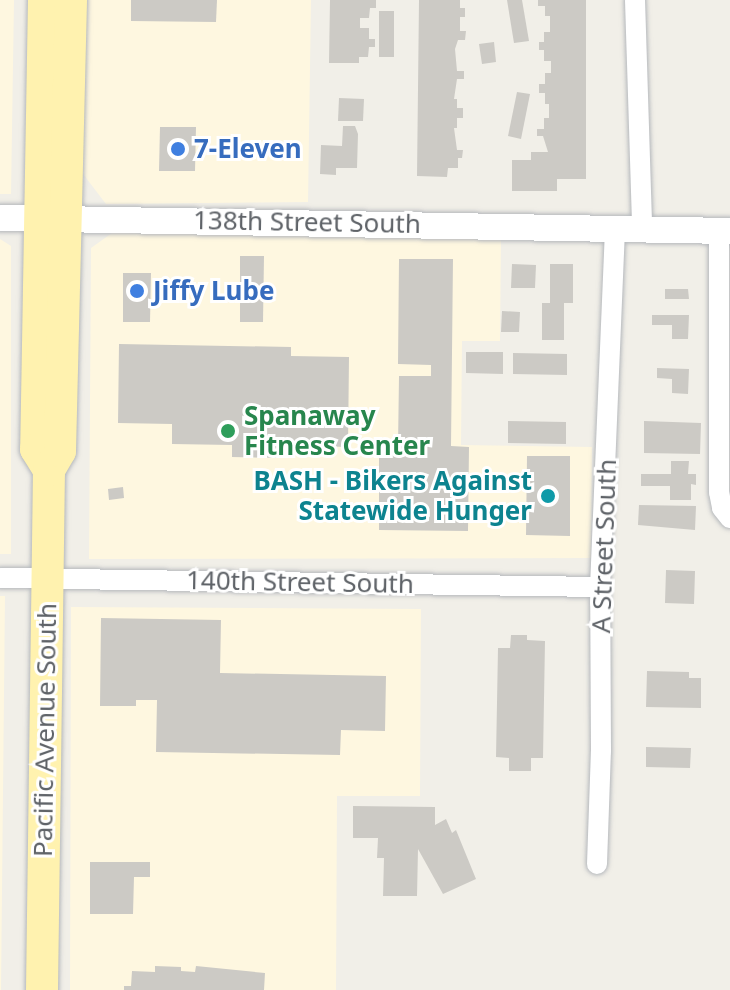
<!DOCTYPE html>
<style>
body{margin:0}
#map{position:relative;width:730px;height:990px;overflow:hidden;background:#f1efe8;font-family:"Noto Sans",sans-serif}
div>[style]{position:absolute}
.commercial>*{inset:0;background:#fef7e0}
.building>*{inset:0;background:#cccac5}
.roads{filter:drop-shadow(0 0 2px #b5b8bc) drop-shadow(0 0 2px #b5b8bc)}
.minor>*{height:20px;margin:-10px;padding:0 10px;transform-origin:10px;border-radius:10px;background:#fff}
.tertiary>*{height:26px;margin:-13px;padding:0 13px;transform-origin:13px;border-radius:13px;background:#fff}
.primary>*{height:32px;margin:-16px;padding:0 16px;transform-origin:16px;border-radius:16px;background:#fff2af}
.dots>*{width:22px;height:22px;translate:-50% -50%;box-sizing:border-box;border:4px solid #fff;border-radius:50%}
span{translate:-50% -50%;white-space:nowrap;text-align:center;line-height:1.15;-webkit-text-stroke:6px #fff;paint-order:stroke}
.shop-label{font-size:26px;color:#366cbe;font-weight:700}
.left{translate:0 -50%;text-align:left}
.street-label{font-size:26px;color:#5f6368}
.leisure-label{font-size:26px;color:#27864d;font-weight:700}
.culture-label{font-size:26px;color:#0d838f;font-weight:700}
.right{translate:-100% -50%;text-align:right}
</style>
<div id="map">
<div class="commercial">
<div style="clip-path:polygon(0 0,14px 0,11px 194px,0 194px)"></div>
<div style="clip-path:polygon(82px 0,311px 0,308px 202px,106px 204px,80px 170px)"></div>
<div style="clip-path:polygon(112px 233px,501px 237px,500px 341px,462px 341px,461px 445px,592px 447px,591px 558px,89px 559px,91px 248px)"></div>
<div style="clip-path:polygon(0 239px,11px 246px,11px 554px,0 554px)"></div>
<div style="clip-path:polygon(0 596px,5px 596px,1px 990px,0 990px)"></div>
<div style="clip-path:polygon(71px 607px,421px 609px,420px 796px,337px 796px,336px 990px,70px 990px)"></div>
</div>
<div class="building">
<div style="clip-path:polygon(131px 0,217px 0,216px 22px,131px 21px)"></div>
<div style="clip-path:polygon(330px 0,376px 0,376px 8px,370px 8px,369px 18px,360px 18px,360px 28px,369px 28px,369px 39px,375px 39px,375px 47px,369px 47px,368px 57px,359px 57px,359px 63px,329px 63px)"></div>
<div style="clip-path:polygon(419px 0,460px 0,460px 8px,465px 8px,465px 17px,460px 17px,460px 31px,466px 31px,465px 40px,458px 40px,455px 49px,457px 71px,464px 71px,464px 79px,457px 79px,454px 99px,457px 99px,457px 108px,463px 108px,463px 118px,457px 118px,457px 128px,454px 128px,457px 150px,463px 150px,462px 158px,458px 158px,458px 168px,448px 168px,447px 177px,417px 176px)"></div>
<div style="clip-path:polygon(507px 0,522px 0,529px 41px,514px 43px)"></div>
<div style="clip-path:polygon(538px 0,586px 0,586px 179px,557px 179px,557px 191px,512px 191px,512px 160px,531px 160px,531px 152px,548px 152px,543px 136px,537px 136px,537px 129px,544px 129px,544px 118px,549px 118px,549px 104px,545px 104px,545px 93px,539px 93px,539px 84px,545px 84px,545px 73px,551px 73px,551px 61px,544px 61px,544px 50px,539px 50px,539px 42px,544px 42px,544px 32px,550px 32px,550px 16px,545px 16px,545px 6px,538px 6px)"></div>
<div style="clip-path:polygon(379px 11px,394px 11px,394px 57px,379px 57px)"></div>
<div style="clip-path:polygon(494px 42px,496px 62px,482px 64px,479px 44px)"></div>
<div style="clip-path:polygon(517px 92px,530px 94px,521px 139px,508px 136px)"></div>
<div style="clip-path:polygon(339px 98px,364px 99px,363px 121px,338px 121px)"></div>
<div style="clip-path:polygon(343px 126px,355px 126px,358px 134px,357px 168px,336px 168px,336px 175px,320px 174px,321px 145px,342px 146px)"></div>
<div style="clip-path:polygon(160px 127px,196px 127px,195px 171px,159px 171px)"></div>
<div style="clip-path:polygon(240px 256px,264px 256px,263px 322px,240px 322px)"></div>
<div style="clip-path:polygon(399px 259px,453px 259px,451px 446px,469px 447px,468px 531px,379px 530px,379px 446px,398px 446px,399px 376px,431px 376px,431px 365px,398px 364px)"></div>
<div style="clip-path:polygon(512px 264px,536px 265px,535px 288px,511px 288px)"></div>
<div style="clip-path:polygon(550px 264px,573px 264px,573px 303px,564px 303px,564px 340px,542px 340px,542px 303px,550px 303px)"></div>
<div style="clip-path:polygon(123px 273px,151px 273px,150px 322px,123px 322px)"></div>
<div style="clip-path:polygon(665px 289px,688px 289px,689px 299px,665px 299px)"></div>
<div style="clip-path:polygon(502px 311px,520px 312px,519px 332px,501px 332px)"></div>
<div style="clip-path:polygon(652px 315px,689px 315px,688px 339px,672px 339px,672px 325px,652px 325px)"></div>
<div style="clip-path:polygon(119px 344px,291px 347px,291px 356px,349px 357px,348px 447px,282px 445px,282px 458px,232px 457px,232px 445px,172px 444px,172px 424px,118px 423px)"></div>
<div style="clip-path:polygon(466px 352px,503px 352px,503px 374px,466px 373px)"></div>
<div style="clip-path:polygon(513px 353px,567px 354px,567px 375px,513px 374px)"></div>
<div style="clip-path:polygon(657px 368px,689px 369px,688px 394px,672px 393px,672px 379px,657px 378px)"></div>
<div style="clip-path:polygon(508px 421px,566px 422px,566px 444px,508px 443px)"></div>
<div style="clip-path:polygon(644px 421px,701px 423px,700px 454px,644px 453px)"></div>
<div style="clip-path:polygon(527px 456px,570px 456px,570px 536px,526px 535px)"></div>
<div style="clip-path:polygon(671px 461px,689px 461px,688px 474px,696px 474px,696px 485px,691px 484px,691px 500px,670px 500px,670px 486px,641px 486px,641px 474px,671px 474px)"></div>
<div style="clip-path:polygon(123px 487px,124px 498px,109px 500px,108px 489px)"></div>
<div style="clip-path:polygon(639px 505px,696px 506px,695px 530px,638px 525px)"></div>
<div style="clip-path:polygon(666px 570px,695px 571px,694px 604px,665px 603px)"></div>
<div style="clip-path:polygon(101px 618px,221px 620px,220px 673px,386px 676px,385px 731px,341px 730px,340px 755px,156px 752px,157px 700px,136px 700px,136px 706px,100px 706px)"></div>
<div style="clip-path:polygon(511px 635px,527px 635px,527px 640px,545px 641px,543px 758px,531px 758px,531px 771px,509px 771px,509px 758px,496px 757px,498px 648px,510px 648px)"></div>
<div style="clip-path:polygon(647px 671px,689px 672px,689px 678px,701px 678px,701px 708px,646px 707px)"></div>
<div style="clip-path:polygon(646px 747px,691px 748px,690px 768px,646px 767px)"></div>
<div style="clip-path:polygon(353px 806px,435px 807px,435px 825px,446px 819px,452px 833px,456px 830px,476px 879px,443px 894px,418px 849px,417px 896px,383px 896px,384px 858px,377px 858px,378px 838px,353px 838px)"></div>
<div style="clip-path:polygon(90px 862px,150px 862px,150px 877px,134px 877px,133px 914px,90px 914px)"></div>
<div style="clip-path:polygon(155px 966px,181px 967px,181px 971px,195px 972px,196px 966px,265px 973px,264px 990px,124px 990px,124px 986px,131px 986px,132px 971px,155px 972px)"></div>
</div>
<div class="roads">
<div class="minor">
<div style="left:635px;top:0;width:228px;rotate:88.2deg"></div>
<div style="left:719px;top:230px;width:262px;rotate:90deg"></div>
<div style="left:719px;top:492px;width:16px;rotate:79deg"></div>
<div style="left:722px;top:508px;width:13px;rotate:51deg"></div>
<div style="left:0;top:578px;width:600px;rotate:0.86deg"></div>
<div style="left:597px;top:864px;width:113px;rotate:-88deg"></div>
<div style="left:601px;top:751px;width:164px;rotate:-90.3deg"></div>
<div style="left:600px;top:587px;width:359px;rotate:-87.6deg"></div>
</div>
<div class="tertiary">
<div style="left:0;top:218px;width:730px;rotate:1.02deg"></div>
</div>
<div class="primary">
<div style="left:44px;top:0;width:449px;rotate:91deg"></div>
<div style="left:36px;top:449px;width:25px;rotate:58deg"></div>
<div style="left:42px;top:990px;width:520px;rotate:-89.23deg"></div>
<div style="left:49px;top:470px;width:22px;rotate:-60deg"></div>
<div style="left:60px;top:451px;width:451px;rotate:-88.6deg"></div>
</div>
</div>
<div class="dots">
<div style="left:178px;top:149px;background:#3f7fe0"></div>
<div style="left:137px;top:291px;background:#3f7fe0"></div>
<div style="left:228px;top:431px;background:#2e9e5b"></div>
<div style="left:548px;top:496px;background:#0f9aa8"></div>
</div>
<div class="shop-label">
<span class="left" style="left:194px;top:149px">7-Eleven</span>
<span class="left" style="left:153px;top:291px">Jiffy Lube</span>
</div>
<div class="street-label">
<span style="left:307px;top:222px;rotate:1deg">138th Street South</span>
<span style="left:604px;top:546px;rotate:-88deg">A Street South</span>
<span style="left:300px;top:582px;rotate:1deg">140th Street South</span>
<span style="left:45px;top:730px;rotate:-89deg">Pacific Avenue South</span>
</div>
<div class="leisure-label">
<span class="left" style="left:244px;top:431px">Spanaway<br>Fitness Center</span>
</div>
<div class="culture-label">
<span class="right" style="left:532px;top:496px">BASH - Bikers Against<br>Statewide Hunger</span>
</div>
</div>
